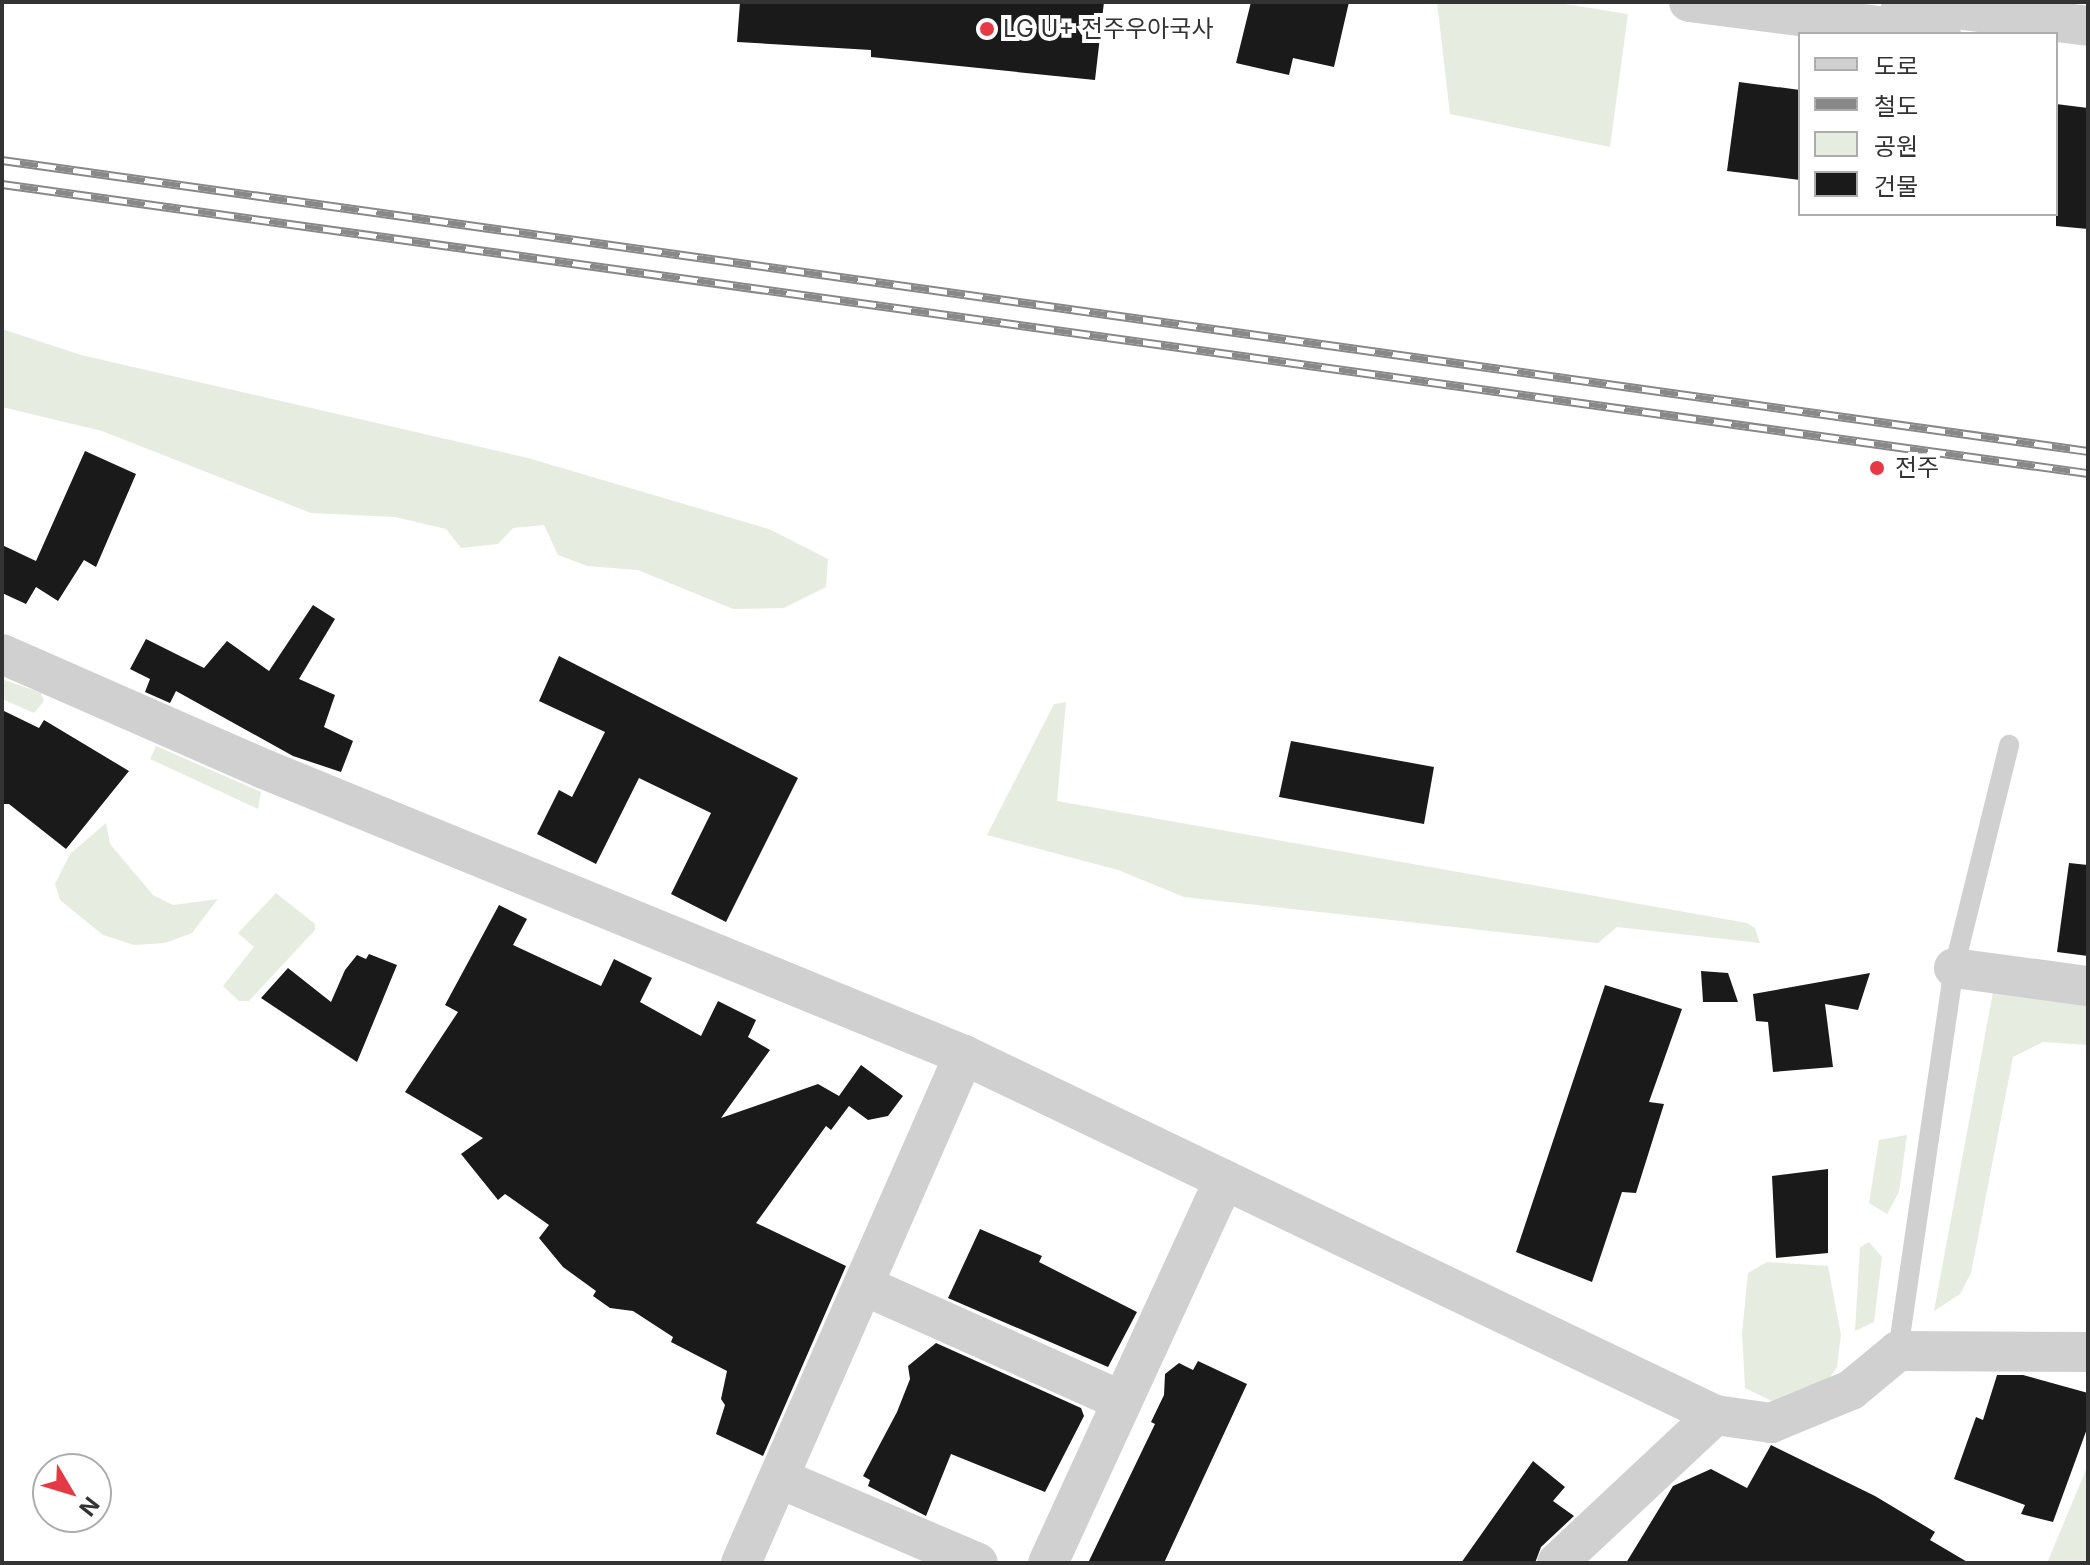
<!DOCTYPE html>
<meta charset="utf-8">
<style>
body{margin:0}
#map{position:relative;width:2090px;height:1565px;overflow:hidden;background:#fff;font-family:Inter,"Noto Sans KR",sans-serif}
div>[style]{position:absolute}
.green>*{inset:0;background:#e6ecdf}
.building>*{inset:0;background:#1a1a1a}
.lane>*{height:20px;margin:-10px;padding:0 10px;transform-origin:10px;border-radius:10px;background:#d0d0d0}
.street>*{height:40px;margin:-20px;padding:0 20px;transform-origin:20px;border-radius:20px;background:#d0d0d0}
.rail>*{height:9px;margin-top:-4.5px;transform-origin:0;background:repeating-linear-gradient(90deg,#fff 0 18px,#888 0 36px);box-sizing:border-box;border-block:2px solid #888}
.dots>*{width:22px;height:22px;translate:-50% -50%;box-sizing:border-box;border:4px solid #fff;border-radius:50%}
span{translate:-50% -50%;white-space:nowrap;text-align:center;line-height:1.15;-webkit-text-stroke:8px #fff;paint-order:stroke}
.poi-label{font-size:24px;color:#333}
.left{translate:0 -50%;text-align:left}
.frame{position:absolute;inset:0;border:4px solid #333;pointer-events:none}
.legend{position:absolute;left:1798px;top:32px;width:260px;height:184px;box-sizing:border-box;background:#fff;border:2px solid #adadad;margin:0;padding:10px 14px;list-style:none;font-size:24px;color:#333}
.legend li{display:flex;align-items:center;gap:16px;height:40px}
.legend b{width:40px;border:2px solid #adadad}
.north{position:absolute;left:32px;top:1453px;width:80px;height:80px;box-sizing:border-box;background:#fff;border:2px solid #adadad;border-radius:50%;rotate:128deg;font-size:22px;font-weight:700;line-height:32px;text-align:center;color:#333}
.north::after{content:'';display:block;margin:auto;width:28px;height:36px;background:#e63946;clip-path:polygon(50% 0,100% 100%,50% 72%,0 100%)}
</style>
<div id="map">
<div class="green">
<div style="clip-path:polygon(1437px 2px,1552px 2px,1628px 14px,1610px 147px,1450px 114px)"></div>
<div style="clip-path:polygon(2px 329px,81px 355px,528px 458px,769px 529px,828px 559px,826px 587px,784px 608px,733px 609px,638px 570px,587px 566px,558px 555px,544px 525px,513px 528px,498px 544px,461px 548px,446px 529px,395px 517px,311px 513px,102px 431px,2px 407px)"></div>
<div style="clip-path:polygon(2px 679px,41px 693px,44px 701px,34px 713px,2px 699px)"></div>
<div style="clip-path:polygon(1066px 702px,1057px 801px,1747px 923px,1755px 928px,1760px 943px,1617px 927px,1598px 943px,1184px 897px,1118px 870px,987px 835px,1054px 704px)"></div>
<div style="clip-path:polygon(156px 746px,261px 792px,258px 809px,150px 759px)"></div>
<div style="clip-path:polygon(106px 823px,110px 844px,153px 895px,173px 905px,218px 899px,192px 933px,165px 943px,134px 945px,103px 935px,60px 900px,55px 884px,70px 854px)"></div>
<div style="clip-path:polygon(276px 893px,315px 924px,315px 930px,249px 1001px,239px 1001px,223px 986px,254px 947px,238px 933px)"></div>
<div style="clip-path:polygon(1993px 992px,2088px 1002px,2088px 1045px,2043px 1042px,2013px 1057px,1971px 1273px,1960px 1294px,1934px 1311px)"></div>
<div style="clip-path:polygon(1907px 1135px,1899px 1192px,1887px 1214px,1869px 1203px,1879px 1140px)"></div>
<div style="clip-path:polygon(1869px 1242px,1882px 1257px,1874px 1322px,1855px 1331px,1860px 1247px)"></div>
<div style="clip-path:polygon(1767px 1262px,1828px 1266px,1841px 1335px,1837px 1367px,1820px 1392px,1776px 1403px,1745px 1388px,1742px 1333px,1748px 1273px)"></div>
<div style="clip-path:polygon(2088px 1465px,2088px 1563px,2047px 1563px)"></div>
</div>
<div class="building">
<div style="clip-path:polygon(740px 2px,1104px 2px,1095px 80px,871px 57px,871px 50px,737px 42px)"></div>
<div style="clip-path:polygon(1251px 2px,1349px 2px,1334px 67px,1293px 58px,1289px 75px,1236px 63px)"></div>
<div style="clip-path:polygon(1739px 82px,1800px 90px,1800px 180px,1727px 171px)"></div>
<div style="clip-path:polygon(2056px 104px,2088px 108px,2088px 229px,2056px 226px)"></div>
<div style="clip-path:polygon(85px 451px,136px 474px,96px 567px,84px 560px,58px 601px,36px 587px,26px 604px,2px 593px,2px 545px,36px 561px)"></div>
<div style="clip-path:polygon(313px 605px,335px 619px,299px 679px,335px 695px,324px 727px,353px 741px,341px 772px,293px 756px,176px 691px,170px 703px,145px 692px,150px 679px,130px 669px,146px 639px,204px 668px,227px 641px,269px 671px)"></div>
<div style="clip-path:polygon(559px 656px,798px 778px,726px 922px,671px 894px,711px 813px,639px 778px,596px 864px,537px 834px,559px 790px,572px 797px,605px 732px,539px 701px)"></div>
<div style="clip-path:polygon(2px 710px,39px 728px,44px 720px,129px 771px,66px 849px,9px 804px,2px 804px)"></div>
<div style="clip-path:polygon(1291px 741px,1434px 767px,1424px 824px,1279px 797px)"></div>
<div style="clip-path:polygon(2069px 863px,2088px 865px,2088px 956px,2057px 952px)"></div>
<div style="clip-path:polygon(499px 905px,527px 919px,513px 945px,601px 986px,614px 959px,652px 978px,640px 1002px,701px 1036px,718px 1001px,756px 1020px,748px 1037px,770px 1050px,721px 1118px,818px 1084px,839px 1096px,861px 1065px,903px 1096px,888px 1116px,868px 1120px,849px 1106px,831px 1130px,826px 1126px,756px 1223px,846px 1266px,763px 1456px,716px 1434px,725px 1405px,721px 1399px,727px 1371px,671px 1342px,673px 1337px,633px 1311px,610px 1308px,593px 1296px,596px 1291px,563px 1267px,539px 1238px,549px 1225px,505px 1194px,498px 1200px,461px 1154px,483px 1138px,405px 1092px,458px 1012px,445px 1005px)"></div>
<div style="clip-path:polygon(369px 954px,397px 965px,357px 1062px,261px 998px,288px 968px,331px 1002px,345px 970px,357px 955px,366px 959px)"></div>
<div style="clip-path:polygon(1701px 971px,1728px 973px,1738px 1002px,1703px 1002px)"></div>
<div style="clip-path:polygon(1870px 973px,1858px 1010px,1825px 1004px,1833px 1067px,1773px 1072px,1768px 1022px,1756px 1021px,1753px 994px)"></div>
<div style="clip-path:polygon(1605px 985px,1682px 1009px,1649px 1102px,1664px 1104px,1636px 1193px,1622px 1192px,1592px 1282px,1516px 1252px)"></div>
<div style="clip-path:polygon(1828px 1169px,1828px 1253px,1776px 1258px,1772px 1176px)"></div>
<div style="clip-path:polygon(980px 1229px,1042px 1256px,1039px 1262px,1137px 1312px,1108px 1367px,948px 1298px)"></div>
<div style="clip-path:polygon(936px 1343px,1081px 1408px,1084px 1416px,1045px 1492px,951px 1454px,926px 1516px,868px 1486px,870px 1480px,863px 1476px,897px 1412px,910px 1379px,908px 1366px)"></div>
<div style="clip-path:polygon(1198px 1361px,1247px 1384px,1164px 1563px,1088px 1563px,1155px 1424px,1151px 1422px,1164px 1395px,1165px 1374px,1179px 1363px,1193px 1370px)"></div>
<div style="clip-path:polygon(1997px 1375px,2023px 1375px,2088px 1393px,2088px 1426px,2053px 1522px,2021px 1514px,2025px 1505px,1954px 1479px,1976px 1417px,1983px 1420px)"></div>
<div style="clip-path:polygon(1771px 1445px,1875px 1496px,1935px 1532px,1930px 1540px,1969px 1563px,1626px 1563px,1673px 1486px,1711px 1469px,1747px 1488px)"></div>
<div style="clip-path:polygon(1533px 1461px,1565px 1487px,1553px 1501px,1574px 1516px,1541px 1547px,1535px 1563px,1461px 1563px)"></div>
</div>
<div class="lane">
<div style="left:1898px;top:1351px;width:387px;rotate:-81.7deg"></div>
<div style="left:1954px;top:968px;width:230px;rotate:-76.1deg"></div>
</div>
<div class="street">
<div style="left:1689px;top:2px;width:254px;rotate:7.2deg"></div>
<div style="left:1901px;top:2px;width:189px;rotate:7.3deg"></div>
<div style="left:2px;top:654px;width:286px;rotate:23.7deg"></div>
<div style="left:264px;top:769px;width:756px;rotate:22.22deg"></div>
<div style="left:964px;top:1055px;width:833px;rotate:25.61deg"></div>
<div style="left:1954px;top:968px;width:135px;rotate:7.7deg"></div>
<div style="left:865px;top:1286px;width:282px;rotate:24.1deg"></div>
<div style="left:781px;top:1479px;width:214px;rotate:23.1deg"></div>
<div style="left:741px;top:1563px;width:555px;rotate:-66.3deg"></div>
<div style="left:1048px;top:1563px;width:422px;rotate:-65.3deg"></div>
<div style="left:1557px;top:1563px;width:216px;rotate:-43.1deg"></div>
<div style="left:1715px;top:1415px;width:57px;rotate:8.1deg"></div>
<div style="left:1771px;top:1423px;width:87px;rotate:-22.4deg"></div>
<div style="left:1851px;top:1390px;width:61px;rotate:-39.7deg"></div>
<div style="left:1898px;top:1351px;width:190px;rotate:0.3deg"></div>
</div>
<div class="rail">
<div style="left:2px;top:160px;width:2106px;rotate:7.94deg"></div>
<div style="left:2px;top:184px;width:2106px;rotate:7.89deg"></div>
</div>
<div class="dots">
<div style="left:987px;top:29px;background:#e63946"></div>
<div style="left:1877px;top:468px;background:#e63946"></div>
</div>
<div class="poi-label">
<span class="left" style="left:1003px;top:29px">LG U+ 전주우아국사</span>
<span class="left" style="left:1895px;top:468px">전주</span>
</div>
<div class="frame"></div>
<ul class="legend">
<li><b style="height:10px;background:#d0d0d0"></b>도로</li>
<li><b style="height:10px;background:#888"></b>철도</li>
<li><b style="height:22px;background:#e6ecdf"></b>공원</li>
<li><b style="height:22px;background:#1a1a1a"></b>건물</li>
</ul>
<div class="north">N</div>
</div>
